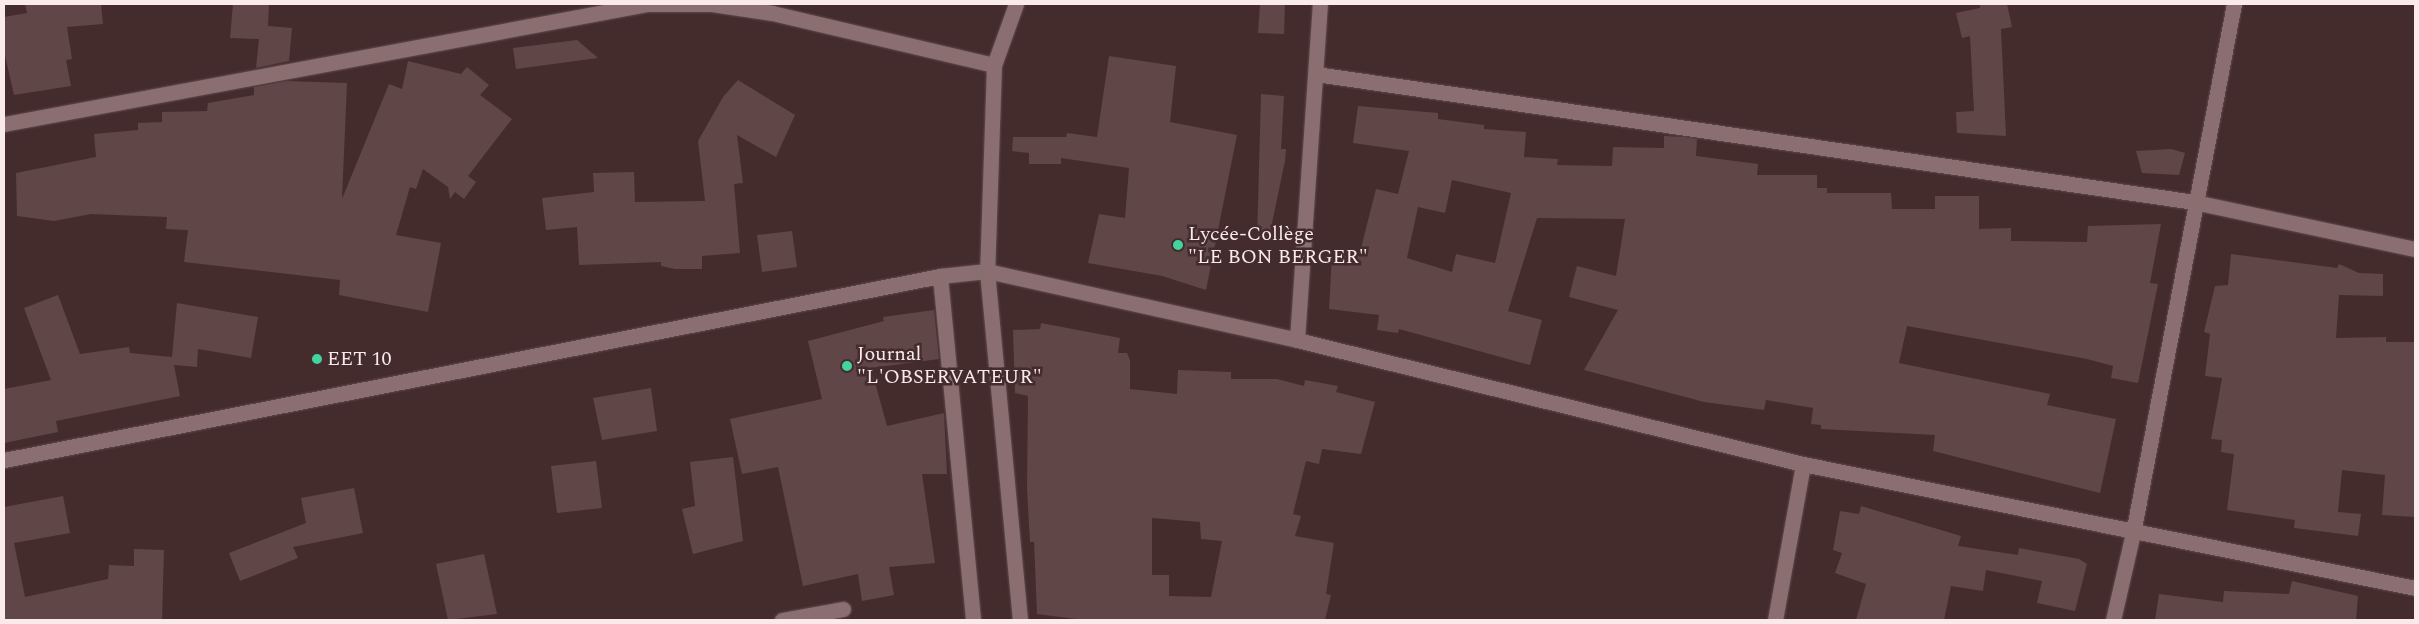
<!DOCTYPE html>
<meta charset="utf-8">
<style>
body{margin:0}
#map{position:relative;width:2419px;height:624px;overflow:hidden;background:#442c2d;font-family:Spectral,serif}
div>[style]{position:absolute}
.building>*{inset:0;background:#604647}
.roads{filter:drop-shadow(0 0 1px #5f4c4d) drop-shadow(0 0 1px #5f4c4d)}
.minor>*{height:15px;margin:-7.5px;padding:0 7.5px;transform-origin:7.5px;border-radius:7.5px;background:#8b6f70}
.dots>*{width:14px;height:14px;translate:-50% -50%;box-sizing:border-box;border:2px solid #442c2d;border-radius:50%}
span{translate:-50% -50%;white-space:nowrap;text-align:center;line-height:1.15;-webkit-text-stroke:5px #442c2d;paint-order:stroke}
.poi-label{font-size:20px;color:#faeaea}
.left{translate:0 -50%;text-align:left}
.frame{position:absolute;inset:0;border:5px solid #faeaea;pointer-events:none}
</style>
<div id="map">
<div class="building">
<div style="clip-path:polygon(25px 4px,101px 4px,103px 24px,67px 27px,72px 59px,66px 60px,71px 86px,14px 95px,4px 51px,4px 17px,27px 13px)"></div>
<div style="clip-path:polygon(233px 4px,269px 4px,268px 26px,292px 28px,289px 61px,256px 68px,259px 39px,230px 38px)"></div>
<div style="clip-path:polygon(1260px 4px,1285px 4px,1284px 34px,1258px 33px)"></div>
<div style="clip-path:polygon(1980px 4px,2007px 4px,2012px 27px,2001px 29px,2006px 136px,1957px 133px,1956px 112px,1974px 111px,1970px 36px,1962px 38px,1956px 13px,1980px 8px)"></div>
<div style="clip-path:polygon(577px 40px,598px 58px,516px 69px,513px 48px)"></div>
<div style="clip-path:polygon(1109px 56px,1176px 66px,1170px 122px,1237px 135px,1206px 290px,1162px 276px,1088px 263px,1099px 214px,1125px 218px,1129px 168px,1061px 158px,1061px 164px,1029px 164px,1029px 153px,1012px 151px,1013px 137px,1066px 137px,1067px 133px,1097px 137px)"></div>
<div style="clip-path:polygon(408px 61px,461px 74px,467px 67px,489px 85px,480px 95px,512px 119px,468px 176px,476px 182px,464px 199px,455px 192px,450px 199px,448px 187px,423px 169px,416px 189px,410px 187px,396px 235px,441px 243px,428px 312px,339px 295px,340px 280px,184px 262px,188px 230px,166px 229px,167px 217px,91px 214px,54px 221px,17px 216px,16px 173px,96px 157px,94px 134px,138px 130px,138px 123px,162px 122px,162px 112px,207px 111px,208px 103px,254px 95px,254px 87px,287px 81px,347px 83px,342px 199px,389px 84px,402px 89px)"></div>
<div style="clip-path:polygon(738px 80px,795px 115px,776px 157px,737px 135px,743px 183px,734px 184px,740px 253px,702px 256px,702px 269px,675px 269px,661px 266px,661px 262px,579px 265px,577px 227px,546px 230px,542px 198px,594px 192px,593px 173px,634px 172px,635px 202px,705px 201px,698px 141px,723px 97px)"></div>
<div style="clip-path:polygon(1261px 94px,1284px 96px,1281px 149px,1286px 149px,1285px 161px,1268px 242px,1257px 240px)"></div>
<div style="clip-path:polygon(evenodd,1358px 106px,1438px 113px,1438px 119px,1484px 125px,1484px 129px,1526px 132px,1524px 157px,1558px 159px,1557px 165px,1612px 166px,1613px 147px,1664px 148px,1664px 136px,1685px 137px,1697px 139px,1696px 156px,1758px 164px,1757px 175px,1817px 175px,1817px 188px,1827px 188px,1827px 193px,1891px 193px,1892px 209px,1935px 209px,1935px 196px,1979px 196px,1979px 229px,2011px 228px,2011px 241px,2087px 242px,2088px 226px,2161px 224px,2150px 283px,2158px 284px,2138px 383px,2111px 378px,2113px 366px,2087px 359px,1907px 326px,1899px 363px,2050px 394px,2047px 405px,2116px 419px,2100px 493px,1933px 451px,1935px 435px,1821px 429px,1821px 425px,1811px 424px,1813px 408px,1766px 400px,1764px 410px,1704px 402px,1584px 370px,1618px 310px,1569px 297px,1577px 266px,1616px 276px,1625px 219px,1537px 218px,1508px 311px,1542px 320px,1530px 365px,1399px 329px,1398px 333px,1377px 330px,1379px 315px,1329px 309px,1332px 255px,1359px 256px,1376px 189px,1398px 194px,1409px 151px,1353px 143px,1358px 106px,1452px 180px,1511px 193px,1495px 263px,1456px 254px,1452px 272px,1407px 258px,1418px 207px,1445px 213px,1452px 180px)"></div>
<div style="clip-path:polygon(2171px 149px,2185px 153px,2179px 175px,2142px 173px,2136px 151px)"></div>
<div style="clip-path:polygon(792px 231px,797px 267px,762px 272px,757px 235px)"></div>
<div style="clip-path:polygon(2231px 254px,2337px 268px,2339px 264px,2359px 273px,2383px 274px,2383px 296px,2339px 295px,2336px 338px,2386px 337px,2386px 342px,2415px 342px,2415px 517px,2382px 515px,2385px 475px,2342px 470px,2338px 512px,2361px 514px,2358px 536px,2294px 528px,2295px 520px,2227px 510px,2234px 454px,2221px 452px,2222px 440px,2211px 439px,2222px 378px,2205px 376px,2210px 334px,2204px 332px,2215px 286px,2228px 285px)"></div>
<div style="clip-path:polygon(58px 295px,80px 354px,129px 347px,130px 353px,172px 357px,177px 303px,258px 317px,251px 358px,198px 349px,197px 367px,174px 365px,180px 396px,56px 421px,58px 432px,4px 443px,4px 389px,51px 380px,24px 308px)"></div>
<div style="clip-path:polygon(934px 310px,939px 359px,871px 368px,887px 426px,944px 413px,947px 474px,922px 474px,935px 563px,889px 567px,894px 595px,862px 601px,858px 574px,803px 586px,778px 467px,742px 474px,730px 419px,822px 399px,808px 341px,884px 321px,883px 317px)"></div>
<div style="clip-path:polygon(evenodd,1041px 323px,1120px 338px,1118px 353px,1127px 353px,1130px 360px,1130px 389px,1177px 394px,1178px 370px,1231px 372px,1231px 379px,1277px 379px,1304px 386px,1305px 380px,1338px 386px,1336px 392px,1375px 402px,1361px 454px,1322px 449px,1319px 464px,1306px 461px,1293px 514px,1301px 516px,1295px 536px,1334px 543px,1326px 594px,1331px 595px,1325px 620px,1084px 620px,1037px 614px,1034px 542px,1030px 542px,1027px 489px,1028px 396px,1015px 393px,1013px 330px,1040px 329px,1041px 323px,1152px 518px,1200px 522px,1201px 539px,1222px 541px,1211px 597px,1169px 596px,1169px 575px,1152px 575px,1152px 518px)"></div>
<div style="clip-path:polygon(651px 388px,657px 431px,602px 440px,593px 398px)"></div>
<div style="clip-path:polygon(733px 457px,743px 541px,693px 554px,682px 509px,695px 506px,690px 462px)"></div>
<div style="clip-path:polygon(596px 461px,602px 508px,557px 513px,551px 466px)"></div>
<div style="clip-path:polygon(354px 488px,363px 533px,293px 547px,298px 558px,240px 581px,229px 553px,306px 523px,301px 498px)"></div>
<div style="clip-path:polygon(63px 496px,70px 533px,14px 543px,25px 597px,108px 579px,109px 565px,134px 566px,134px 549px,164px 550px,162px 620px,4px 620px,4px 507px)"></div>
<div style="clip-path:polygon(1861px 506px,1961px 536px,1958px 546px,2018px 555px,2019px 548px,2079px 559px,2087px 564px,2075px 611px,2037px 603px,2042px 581px,1986px 570px,1983px 591px,1951px 586px,1944px 620px,1856px 620px,1866px 584px,1835px 573px,1842px 553px,1833px 550px,1840px 511px,1859px 514px)"></div>
<div style="clip-path:polygon(484px 554px,497px 614px,448px 620px,436px 564px)"></div>
<div style="clip-path:polygon(2292px 581px,2358px 596px,2356px 620px,2155px 620px,2159px 594px,2223px 602px,2224px 591px,2289px 594px)"></div>
</div>
<div class="roads">
<div class="minor">
<div style="left:1016px;top:4px;width:65px;rotate:109.8deg"></div>
<div style="left:994px;top:65px;width:206px;rotate:91.9deg"></div>
<div style="left:987px;top:271px;width:351px;rotate:84.6deg"></div>
<div style="left:1316px;top:74px;width:887px;rotate:8.29deg"></div>
<div style="left:2194px;top:202px;width:226px;rotate:12deg"></div>
<div style="left:4px;top:124px;width:655px;rotate:-10.56deg"></div>
<div style="left:648px;top:4px;width:64px"></div>
<div style="left:712px;top:4px;width:61px;rotate:8.5deg"></div>
<div style="left:772px;top:13px;width:228px;rotate:13.2deg"></div>
<div style="left:940px;top:276px;width:346px;rotate:84.5deg"></div>
<div style="left:1297px;top:340px;width:337px;rotate:-86.1deg"></div>
<div style="left:4px;top:460px;width:954px;rotate:-11.12deg"></div>
<div style="left:940px;top:276px;width:47px;rotate:-6.1deg"></div>
<div style="left:987px;top:271px;width:318px;rotate:12.5deg"></div>
<div style="left:1297px;top:340px;width:521px;rotate:13.77deg"></div>
<div style="left:1803px;top:464px;width:624px;rotate:11.45deg"></div>
<div style="left:782px;top:620px;width:62px;rotate:-10.2deg"></div>
<div style="left:1775px;top:620px;width:158px;rotate:-79.8deg"></div>
<div style="left:2113px;top:620px;width:94px;rotate:-77.1deg"></div>
<div style="left:2134px;top:528px;width:533px;rotate:-79.2deg"></div>
</div>
</div>
<div class="dots">
<div style="left:1178px;top:245px;background:#41d4a1"></div>
<div style="left:317px;top:359px;background:#41d4a1"></div>
<div style="left:847px;top:366px;background:#41d4a1"></div>
</div>
<div class="poi-label">
<span class="left" style="left:1188px;top:246px">Lycée-Collège<br>"LE BON BERGER"</span>
<span class="left" style="left:857px;top:366px">Journal<br>"L'OBSERVATEUR"</span>
<span class="left" style="left:327px;top:359px">EET 10</span>
</div>
<div class="frame"></div>
</div>
